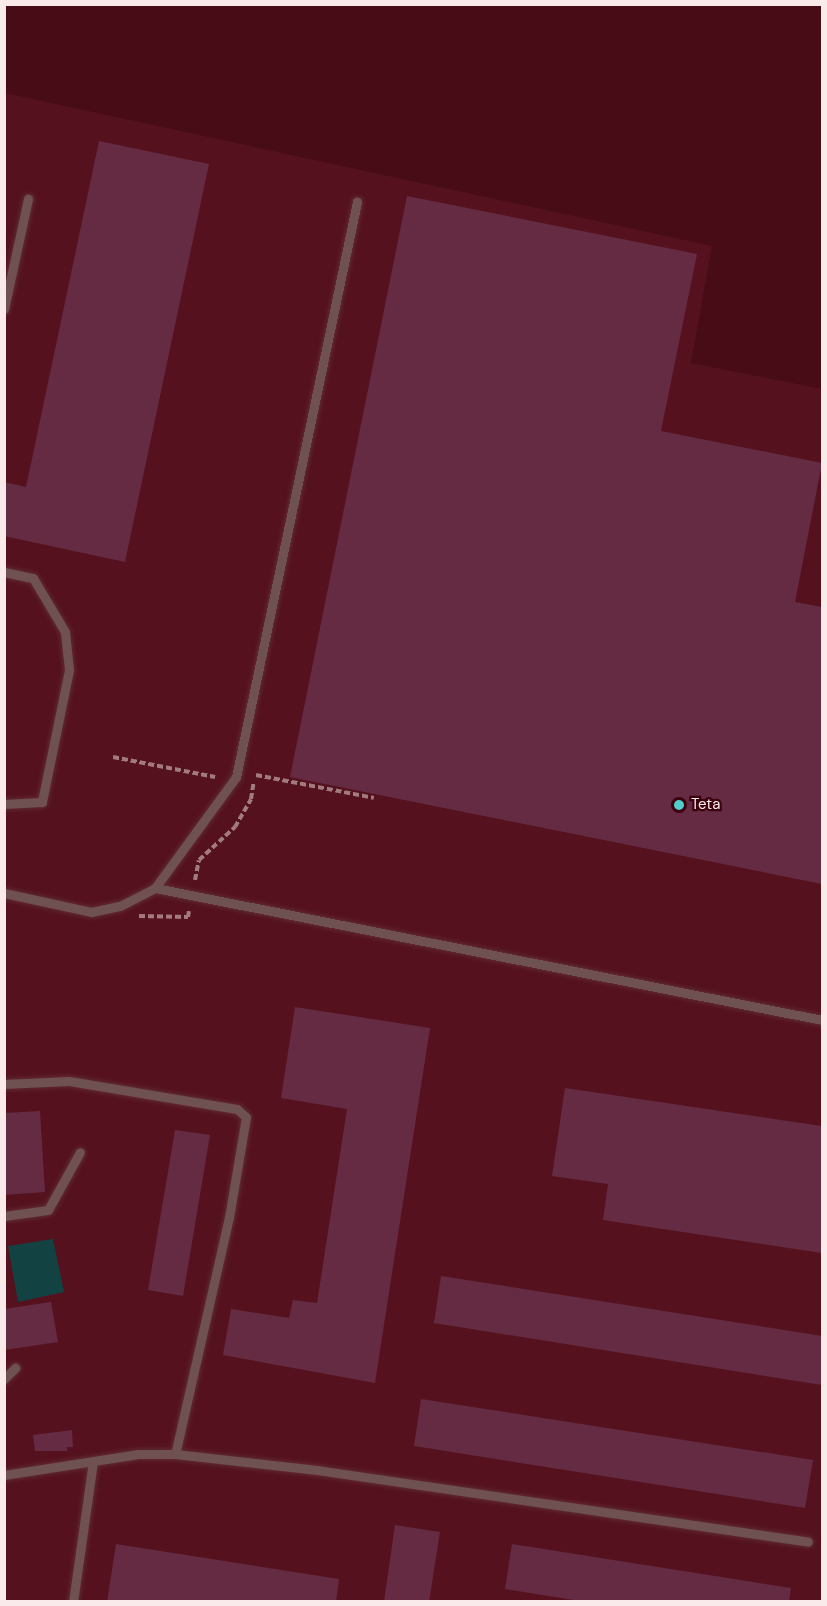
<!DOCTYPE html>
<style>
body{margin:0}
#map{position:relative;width:827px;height:1606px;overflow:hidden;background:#470c16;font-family:"DM Sans",sans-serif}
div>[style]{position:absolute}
.built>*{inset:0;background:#55121e}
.water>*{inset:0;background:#134243}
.building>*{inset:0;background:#652b43}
.path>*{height:4px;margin-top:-2px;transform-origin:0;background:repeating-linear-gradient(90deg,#a17b80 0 6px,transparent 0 9px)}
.roads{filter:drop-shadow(0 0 2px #602b34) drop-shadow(0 0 2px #602b34)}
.lane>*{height:9px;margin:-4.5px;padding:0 4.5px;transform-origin:4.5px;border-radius:4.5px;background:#6f5152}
.dots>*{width:16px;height:16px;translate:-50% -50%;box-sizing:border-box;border:3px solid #3c010d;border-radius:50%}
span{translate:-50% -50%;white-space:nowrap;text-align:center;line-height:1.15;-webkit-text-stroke:4.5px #3c010d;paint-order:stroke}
.poi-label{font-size:15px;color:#faeaea}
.left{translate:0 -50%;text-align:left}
.frame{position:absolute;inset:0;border:6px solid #faeaea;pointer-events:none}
</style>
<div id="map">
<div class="built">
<div style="clip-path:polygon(5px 93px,712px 246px,691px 363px,822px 389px,822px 1601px,5px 1601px,4px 914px,14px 916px,4px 913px)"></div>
</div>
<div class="water">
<div style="clip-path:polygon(53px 1239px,64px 1292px,18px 1302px,8px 1246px)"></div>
</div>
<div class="building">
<div style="clip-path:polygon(99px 141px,209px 164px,125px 562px,4px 536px,4px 482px,26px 487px)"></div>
<div style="clip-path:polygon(407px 196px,697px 254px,661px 431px,822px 463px,795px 602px,822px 607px,822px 884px,290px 777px)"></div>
<div style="clip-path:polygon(295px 1007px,430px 1028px,375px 1383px,223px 1355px,231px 1309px,289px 1318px,293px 1300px,317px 1303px,347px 1109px,281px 1098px)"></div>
<div style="clip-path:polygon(565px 1088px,822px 1126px,822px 1253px,603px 1220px,608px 1184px,552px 1176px)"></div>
<div style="clip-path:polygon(40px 1111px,45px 1192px,4px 1195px,4px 1113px)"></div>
<div style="clip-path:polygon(175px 1130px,210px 1135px,183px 1296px,148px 1290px)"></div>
<div style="clip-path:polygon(441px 1276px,822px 1336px,822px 1385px,434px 1323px)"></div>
<div style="clip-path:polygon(51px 1302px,58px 1342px,4px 1350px,4px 1309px)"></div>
<div style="clip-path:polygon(421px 1399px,813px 1460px,805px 1508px,414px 1446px)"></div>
<div style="clip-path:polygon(72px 1430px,73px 1447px,67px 1447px,67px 1451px,35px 1451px,33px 1435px)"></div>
<div style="clip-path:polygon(395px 1525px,440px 1532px,429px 1602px,384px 1602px)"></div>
<div style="clip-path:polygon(116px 1544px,339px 1579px,336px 1602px,107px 1602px)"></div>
<div style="clip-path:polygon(512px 1544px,791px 1588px,789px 1602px,586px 1602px,505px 1589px)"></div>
</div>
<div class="path">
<div style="left:113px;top:757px;width:104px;rotate:11.1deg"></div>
<div style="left:256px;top:775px;width:120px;rotate:11deg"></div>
<div style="left:195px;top:880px;width:20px;rotate:-79deg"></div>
<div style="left:199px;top:860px;width:49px;rotate:-42.5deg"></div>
<div style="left:235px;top:827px;width:32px;rotate:-60deg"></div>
<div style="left:251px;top:799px;width:18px;rotate:-81deg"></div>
<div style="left:139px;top:916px;width:49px;rotate:1.2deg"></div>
<div style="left:188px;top:917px;width:6px;rotate:-81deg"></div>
</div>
<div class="roads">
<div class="lane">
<div style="left:4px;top:309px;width:113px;rotate:-77.7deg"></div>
<div style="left:4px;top:572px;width:30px;rotate:12deg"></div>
<div style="left:33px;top:578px;width:63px;rotate:59.3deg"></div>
<div style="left:65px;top:632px;width:38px;rotate:84deg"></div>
<div style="left:69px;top:670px;width:135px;rotate:101.6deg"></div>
<div style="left:42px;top:802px;width:38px;rotate:177deg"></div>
<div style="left:155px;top:888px;width:680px;rotate:11.19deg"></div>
<div style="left:4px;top:893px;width:89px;rotate:12.3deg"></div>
<div style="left:91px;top:912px;width:30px;rotate:-12deg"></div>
<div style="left:120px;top:906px;width:39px;rotate:-27deg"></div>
<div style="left:155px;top:888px;width:137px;rotate:-53.9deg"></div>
<div style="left:236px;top:777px;width:588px;rotate:-78.12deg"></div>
<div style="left:4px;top:1084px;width:65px;rotate:-2.6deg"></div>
<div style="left:69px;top:1081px;width:170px;rotate:9.5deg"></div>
<div style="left:237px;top:1109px;width:12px;rotate:42deg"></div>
<div style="left:246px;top:1117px;width:101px;rotate:99.6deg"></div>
<div style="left:229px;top:1217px;width:243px;rotate:102.8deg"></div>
<div style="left:4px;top:1216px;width:44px;rotate:-7.8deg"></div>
<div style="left:48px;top:1210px;width:66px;rotate:-61.1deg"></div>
<div style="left:4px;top:1379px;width:16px;rotate:-45deg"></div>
<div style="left:4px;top:1475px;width:136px;rotate:-8.9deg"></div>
<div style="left:138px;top:1454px;width:37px"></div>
<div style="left:175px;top:1454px;width:143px;rotate:6.4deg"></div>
<div style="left:317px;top:1470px;width:496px;rotate:8.3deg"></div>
<div style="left:73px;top:1602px;width:142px;rotate:-81.9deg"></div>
</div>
</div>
<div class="dots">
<div style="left:679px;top:805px;background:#52cdce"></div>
</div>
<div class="poi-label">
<span class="left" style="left:691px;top:805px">Teta</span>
</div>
<div class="frame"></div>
</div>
